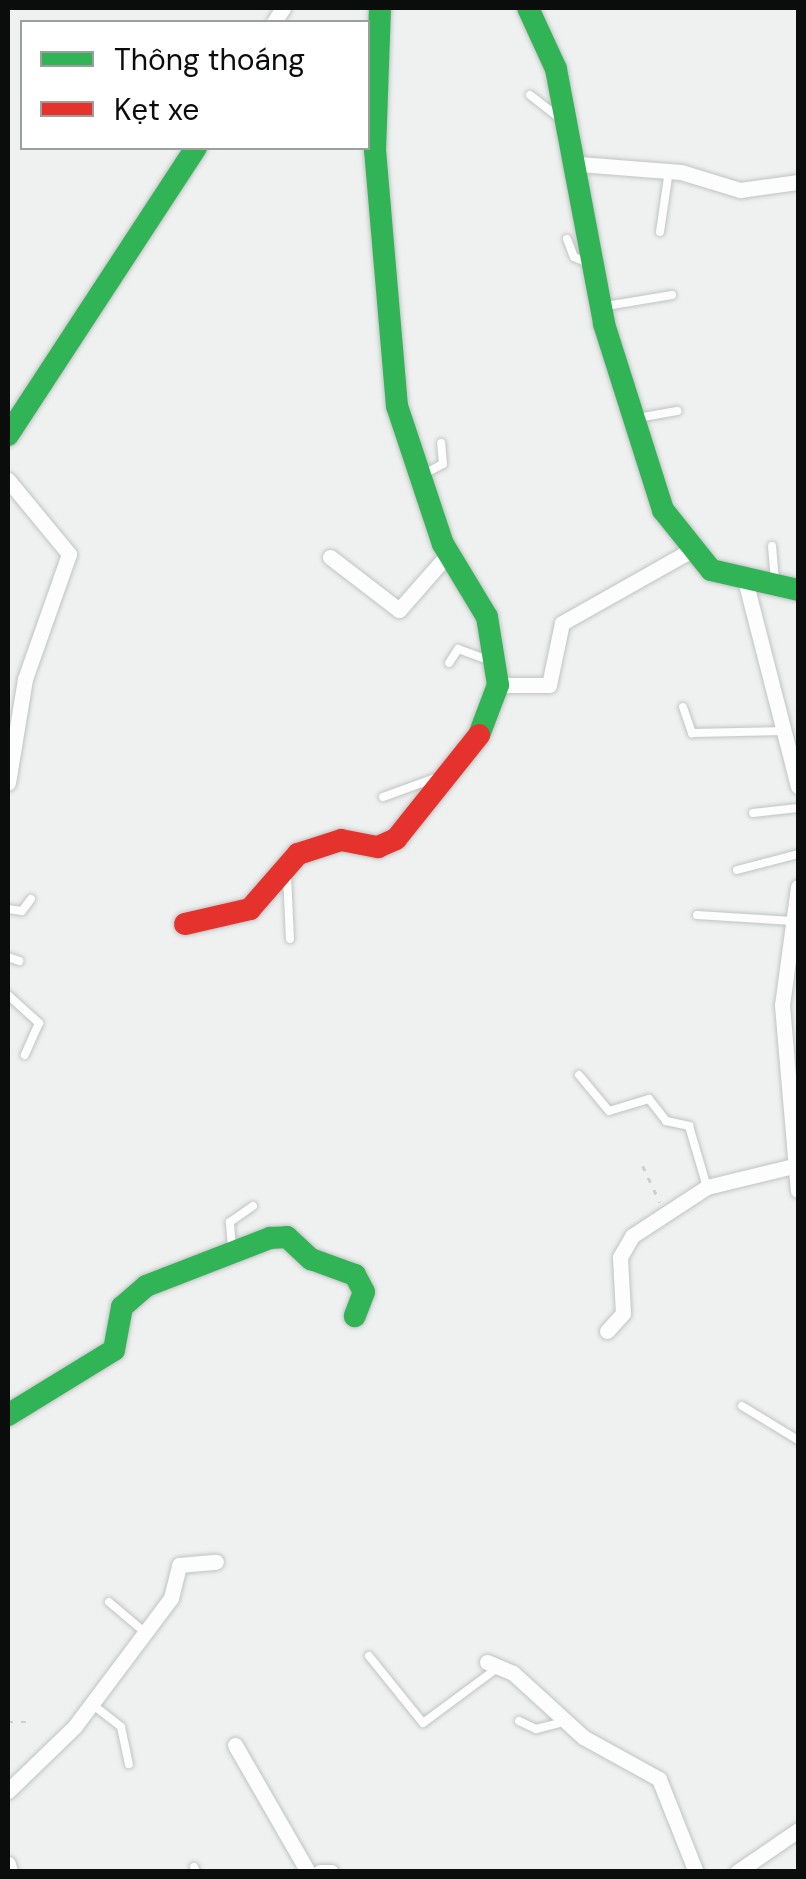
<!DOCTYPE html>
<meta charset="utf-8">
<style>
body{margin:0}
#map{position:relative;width:806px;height:1879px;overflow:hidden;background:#eff1f1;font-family:"DM Sans",sans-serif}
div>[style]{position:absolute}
.path>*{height:2.5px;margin-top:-1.25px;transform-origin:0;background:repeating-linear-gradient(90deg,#cdcece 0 5px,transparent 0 13px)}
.roads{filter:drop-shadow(0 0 2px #c1c3c3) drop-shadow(0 0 2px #c1c3c3)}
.lane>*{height:8px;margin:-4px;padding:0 4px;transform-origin:4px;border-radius:4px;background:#fdfdfd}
.street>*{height:15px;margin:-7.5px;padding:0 7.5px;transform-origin:7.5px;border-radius:7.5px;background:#fdfdfd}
.fast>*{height:22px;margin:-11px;padding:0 11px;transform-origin:11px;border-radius:11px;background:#30b455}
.jam>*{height:22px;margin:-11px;padding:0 11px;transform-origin:11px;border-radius:11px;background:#e5322d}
span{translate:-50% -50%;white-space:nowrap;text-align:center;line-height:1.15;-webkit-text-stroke:8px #fff;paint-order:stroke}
.frame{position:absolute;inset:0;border:10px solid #0b0d0d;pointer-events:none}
.legend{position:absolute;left:20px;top:20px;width:350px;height:130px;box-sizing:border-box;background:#fff;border:2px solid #9d9e9e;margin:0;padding:12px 18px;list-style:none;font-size:30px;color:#0b0d0d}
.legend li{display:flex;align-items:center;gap:20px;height:50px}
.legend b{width:50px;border:2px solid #9d9e9e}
</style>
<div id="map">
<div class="path">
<div style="left:643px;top:1166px;width:40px;rotate:65deg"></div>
<div style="left:8px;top:1722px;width:21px"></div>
</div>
<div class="roads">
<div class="lane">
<div style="left:530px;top:95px;width:41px;rotate:38deg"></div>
<div style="left:660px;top:232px;width:63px;rotate:-81.7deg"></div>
<div style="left:567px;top:239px;width:19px;rotate:69deg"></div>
<div style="left:574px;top:257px;width:15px;rotate:23deg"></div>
<div style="left:606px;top:306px;width:67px;rotate:-9.5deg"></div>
<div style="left:637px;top:418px;width:41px;rotate:-9.9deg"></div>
<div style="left:424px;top:474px;width:21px;rotate:-28deg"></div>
<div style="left:443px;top:464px;width:21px;rotate:-95deg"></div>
<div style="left:772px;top:546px;width:36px;rotate:85deg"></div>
<div style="left:449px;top:663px;width:17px;rotate:-57deg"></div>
<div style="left:458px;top:649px;width:33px;rotate:20deg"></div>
<div style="left:683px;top:707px;width:28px;rotate:71deg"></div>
<div style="left:692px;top:733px;width:93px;rotate:-1.2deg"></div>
<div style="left:383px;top:797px;width:59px;rotate:-20deg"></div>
<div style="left:753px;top:813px;width:45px;rotate:-6.3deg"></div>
<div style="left:737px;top:870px;width:63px;rotate:-14.7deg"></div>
<div style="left:287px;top:876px;width:63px;rotate:87.3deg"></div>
<div style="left:8px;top:909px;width:14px;rotate:8deg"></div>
<div style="left:22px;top:911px;width:15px;rotate:-53deg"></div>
<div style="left:697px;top:915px;width:96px;rotate:3.6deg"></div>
<div style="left:8px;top:957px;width:12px;rotate:20deg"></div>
<div style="left:8px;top:995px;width:42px;rotate:42.1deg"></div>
<div style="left:39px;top:1023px;width:35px;rotate:114deg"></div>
<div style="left:579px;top:1075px;width:47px;rotate:50.2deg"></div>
<div style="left:609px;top:1111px;width:42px;rotate:-16.7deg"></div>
<div style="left:649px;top:1099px;width:28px;rotate:52deg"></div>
<div style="left:666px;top:1121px;width:24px;rotate:12deg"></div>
<div style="left:689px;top:1126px;width:64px;rotate:73.6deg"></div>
<div style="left:232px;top:1247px;width:25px;rotate:-95deg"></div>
<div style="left:230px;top:1222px;width:28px;rotate:-35deg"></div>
<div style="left:742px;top:1406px;width:66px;rotate:31.3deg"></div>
<div style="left:109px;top:1602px;width:43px;rotate:40.3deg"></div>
<div style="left:369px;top:1656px;width:86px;rotate:51.1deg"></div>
<div style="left:423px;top:1723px;width:96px;rotate:-36.5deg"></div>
<div style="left:92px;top:1704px;width:37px;rotate:38deg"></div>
<div style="left:121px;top:1727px;width:38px;rotate:78deg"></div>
<div style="left:519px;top:1721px;width:19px;rotate:25deg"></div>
<div style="left:536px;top:1729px;width:29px;rotate:-14deg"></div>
<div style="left:194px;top:1867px;width:5px;rotate:68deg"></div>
</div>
<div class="street">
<div style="left:274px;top:22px;width:17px;rotate:-57deg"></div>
<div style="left:579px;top:164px;width:102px;rotate:4.5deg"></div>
<div style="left:681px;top:172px;width:62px;rotate:17deg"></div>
<div style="left:740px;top:190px;width:59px;rotate:-7.9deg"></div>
<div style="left:8px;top:480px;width:96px;rotate:50.5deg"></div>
<div style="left:69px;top:554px;width:133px;rotate:109.4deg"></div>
<div style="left:25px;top:679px;width:105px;rotate:99.3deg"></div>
<div style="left:330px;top:557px;width:87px;rotate:37.5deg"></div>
<div style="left:399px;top:610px;width:74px;rotate:-48.8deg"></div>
<div style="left:745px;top:580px;width:213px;rotate:75.6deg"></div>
<div style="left:498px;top:685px;width:51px"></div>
<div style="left:549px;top:685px;width:63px;rotate:-78.2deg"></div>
<div style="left:562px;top:623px;width:147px;rotate:-29.4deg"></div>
<div style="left:798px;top:887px;width:119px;rotate:97.7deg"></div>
<div style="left:782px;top:1005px;width:186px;rotate:85.1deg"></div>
<div style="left:607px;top:1331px;width:24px;rotate:-48deg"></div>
<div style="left:623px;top:1313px;width:56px;rotate:-93.1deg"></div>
<div style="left:620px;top:1257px;width:24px;rotate:-60deg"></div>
<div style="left:632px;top:1236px;width:90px;rotate:-33.2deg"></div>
<div style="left:707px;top:1187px;width:93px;rotate:-13.7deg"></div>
<div style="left:487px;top:1662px;width:28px;rotate:23deg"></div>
<div style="left:513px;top:1673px;width:95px;rotate:42.4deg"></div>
<div style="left:583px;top:1737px;width:87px;rotate:28.9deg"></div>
<div style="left:659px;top:1779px;width:100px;rotate:68.3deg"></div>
<div style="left:235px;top:1745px;width:146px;rotate:60.1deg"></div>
<div style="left:8px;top:1791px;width:93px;rotate:-44.1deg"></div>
<div style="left:75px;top:1726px;width:160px;rotate:-53.1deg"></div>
<div style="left:171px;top:1598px;width:34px;rotate:-76deg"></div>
<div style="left:179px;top:1565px;width:37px;rotate:-5deg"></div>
<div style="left:8px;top:1864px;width:8px;rotate:76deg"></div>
<div style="left:320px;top:1872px;width:11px"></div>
<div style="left:737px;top:1872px;width:74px;rotate:-34.5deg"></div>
</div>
<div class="fast">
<div style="left:380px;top:8px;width:142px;rotate:92deg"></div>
<div style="left:375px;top:150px;width:257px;rotate:85.1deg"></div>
<div style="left:397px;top:406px;width:145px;rotate:71.6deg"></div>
<div style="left:443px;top:544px;width:85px;rotate:58.9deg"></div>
<div style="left:487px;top:617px;width:69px;rotate:80.8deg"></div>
<div style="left:498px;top:685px;width:53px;rotate:110.8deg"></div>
<div style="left:528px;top:8px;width:67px;rotate:65.3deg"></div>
<div style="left:556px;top:69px;width:259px;rotate:79.3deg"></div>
<div style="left:604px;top:324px;width:195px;rotate:72.4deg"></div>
<div style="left:663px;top:510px;width:77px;rotate:51.3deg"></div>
<div style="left:711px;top:570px;width:89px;rotate:12.9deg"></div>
<div style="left:8px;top:435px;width:343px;rotate:-56.8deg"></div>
<div style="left:8px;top:1415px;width:124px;rotate:-31.5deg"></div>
<div style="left:114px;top:1350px;width:44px;rotate:-79.5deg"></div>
<div style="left:122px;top:1307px;width:32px;rotate:-41deg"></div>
<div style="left:146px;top:1286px;width:133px;rotate:-21.2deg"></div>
<div style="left:270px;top:1238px;width:17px;rotate:-3deg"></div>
<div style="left:287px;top:1237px;width:33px;rotate:43deg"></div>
<div style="left:311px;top:1259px;width:47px;rotate:20deg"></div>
<div style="left:355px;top:1275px;width:19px;rotate:62deg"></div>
<div style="left:364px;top:1292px;width:26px;rotate:111deg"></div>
</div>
<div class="jam">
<div style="left:185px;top:924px;width:67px;rotate:-13deg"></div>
<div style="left:250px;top:909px;width:73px;rotate:-48.9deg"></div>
<div style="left:298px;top:854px;width:45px;rotate:-18deg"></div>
<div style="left:341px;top:840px;width:38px;rotate:11deg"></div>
<div style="left:378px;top:847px;width:20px;rotate:-24deg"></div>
<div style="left:396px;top:839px;width:133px;rotate:-51.4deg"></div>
</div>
</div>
<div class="frame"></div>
<ul class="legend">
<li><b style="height:12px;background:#30b455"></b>Thông thoáng</li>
<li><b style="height:12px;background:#e5322d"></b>Kẹt xe</li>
</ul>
</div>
